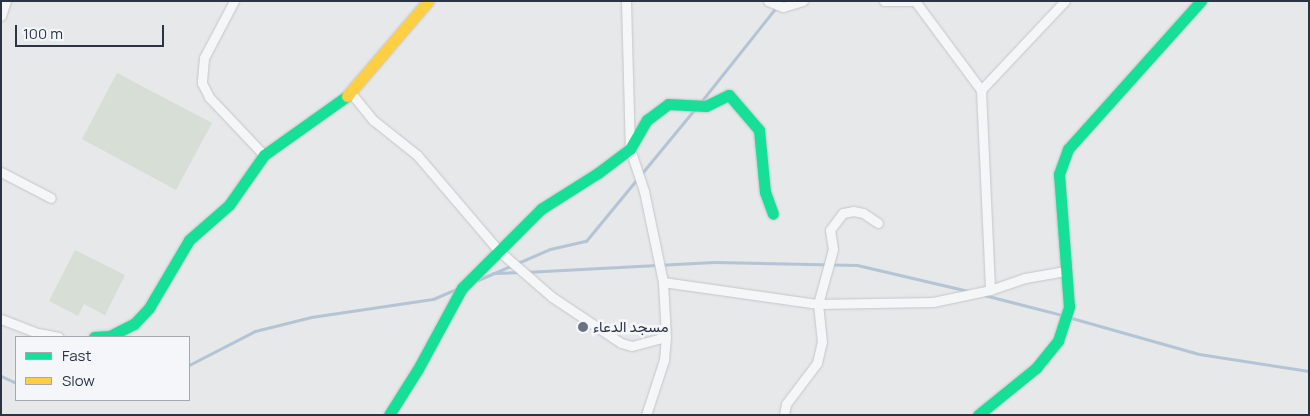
<!DOCTYPE html>
<meta charset="utf-8">
<style>
body{margin:0}
#map{position:relative;width:1310px;height:416px;overflow:hidden;background:#e6e8ea;font-family:Manrope,Vazirmatn,sans-serif}
div>[style]{position:absolute}
.green>*{inset:0;background:#d6ded6}
.stream>*{height:3px;margin:-1.5px;padding:0 1.5px;transform-origin:1.5px;border-radius:1.5px;background:#b4c4d5}
.roads{filter:drop-shadow(0 0 1px #c4c6c8) drop-shadow(0 0 1px #c4c6c8)}
.street>*{height:9px;margin:-4.5px;padding:0 4.5px;transform-origin:4.5px;border-radius:4.5px;background:#f5f6f7}
.fast>*{height:11px;margin:-5.5px;padding:0 5.5px;transform-origin:5.5px;border-radius:5.5px;background:#16e098}
.slow>*{height:11px;margin:-5.5px;padding:0 5.5px;transform-origin:5.5px;border-radius:5.5px;background:#ffcf43}
.dots>*{width:14px;height:14px;translate:-50% -50%;box-sizing:border-box;border:2px solid #f4f6f9;border-radius:50%}
span{translate:-50% -50%;white-space:nowrap;text-align:center;line-height:1.15;-webkit-text-stroke:5px #f4f6f9;paint-order:stroke}
.poi-label{font-size:15px;color:#2b3445}
.left{translate:0 -50%;text-align:left}
.frame{position:absolute;inset:0;border:2px solid #2b3445;pointer-events:none}
.legend{position:absolute;left:15px;top:336px;width:175px;height:65px;box-sizing:border-box;background:#f4f6f9;border:1px solid #a4a8b1;margin:0;padding:6px 9px;list-style:none;font-size:15px;color:#2b3445}
.legend li{display:flex;align-items:center;gap:10px;height:25px}
.legend b{width:25px;border:1px solid #a4a8b1}
.scale{position:absolute;left:15px;top:25px;width:149px;height:22px;box-sizing:border-box;border:2px solid #2b3445;border-top:0;padding-left:6px;font-size:15px;line-height:18px;white-space:nowrap;color:#2b3445;-webkit-text-stroke:4px #f4f6f9;paint-order:stroke}
</style>
<div id="map">
<div class="green">
<div style="clip-path:polygon(117px 73px,212px 123px,176px 190px,82px 139px)"></div>
<div style="clip-path:polygon(75px 250px,125px 275px,105px 315px,84px 304px,78px 316px,49px 301px)"></div>
</div>
<div class="stream">
<div style="left:700px;top:103px;width:130px;rotate:-51.5deg"></div>
<div style="left:525px;top:272px;width:189px;rotate:-3deg"></div>
<div style="left:714px;top:262px;width:143px;rotate:1.2deg"></div>
<div style="left:857px;top:265px;width:114px;rotate:13.2deg"></div>
<div style="left:493px;top:273px;width:26px;rotate:-2deg"></div>
<div style="left:478px;top:280px;width:78px;rotate:-23.3deg"></div>
<div style="left:550px;top:249px;width:37px;rotate:-13deg"></div>
<div style="left:586px;top:241px;width:171px;rotate:-50.5deg"></div>
<div style="left:984px;top:295px;width:81px;rotate:14.4deg"></div>
<div style="left:1068px;top:317px;width:136px;rotate:15.8deg"></div>
<div style="left:1199px;top:354px;width:111px;rotate:8.8deg"></div>
<div style="left:189px;top:365px;width:74px;rotate:-27.3deg"></div>
<div style="left:255px;top:331px;width:58px;rotate:-14deg"></div>
<div style="left:311px;top:317px;width:123px;rotate:-8.4deg"></div>
<div style="left:433px;top:299px;width:25px;rotate:-23deg"></div>
<div style="left:1px;top:376px;width:17px;rotate:25deg"></div>
</div>
<div class="roads">
<div class="street">
<div style="left:234px;top:1px;width:64px;rotate:117.8deg"></div>
<div style="left:204px;top:58px;width:25px;rotate:95deg"></div>
<div style="left:202px;top:83px;width:16px;rotate:63deg"></div>
<div style="left:209px;top:97px;width:80px;rotate:46.5deg"></div>
<div style="left:626px;top:1px;width:148px;rotate:88.5deg"></div>
<div style="left:630px;top:149px;width:44px;rotate:71.6deg"></div>
<div style="left:644px;top:191px;width:93px;rotate:78.2deg"></div>
<div style="left:663px;top:282px;width:55px;rotate:86.9deg"></div>
<div style="left:666px;top:337px;width:23px;rotate:95deg"></div>
<div style="left:664px;top:360px;width:58px;rotate:108.1deg"></div>
<div style="left:768px;top:1px;width:16px;rotate:22deg"></div>
<div style="left:783px;top:7px;width:21px;rotate:-17deg"></div>
<div style="left:884px;top:1px;width:31px"></div>
<div style="left:915px;top:1px;width:111px;rotate:53.4deg"></div>
<div style="left:981px;top:90px;width:200px;rotate:87.4deg"></div>
<div style="left:1px;top:16px;width:16px;rotate:-72deg"></div>
<div style="left:981px;top:90px;width:122px;rotate:-46.7deg"></div>
<div style="left:351px;top:93px;width:35px;rotate:51deg"></div>
<div style="left:373px;top:120px;width:56px;rotate:38.5deg"></div>
<div style="left:417px;top:155px;width:126px;rotate:49.5deg"></div>
<div style="left:499px;top:251px;width:70px;rotate:41deg"></div>
<div style="left:552px;top:297px;width:83px;rotate:33.7deg"></div>
<div style="left:621px;top:343px;width:11px;rotate:15deg"></div>
<div style="left:632px;top:346px;width:35px;rotate:-15deg"></div>
<div style="left:1px;top:172px;width:56px;rotate:27.5deg"></div>
<div style="left:663px;top:282px;width:157px;rotate:8.1deg"></div>
<div style="left:818px;top:304px;width:115px;rotate:-1deg"></div>
<div style="left:933px;top:302px;width:58px;rotate:-11.9deg"></div>
<div style="left:990px;top:290px;width:37px;rotate:-19deg"></div>
<div style="left:1025px;top:278px;width:41px;rotate:-9.9deg"></div>
<div style="left:1px;top:319px;width:40px;rotate:21deg"></div>
<div style="left:38px;top:333px;width:21px;rotate:11deg"></div>
<div style="left:784px;top:415px;width:11px;rotate:-80deg"></div>
<div style="left:786px;top:404px;width:51px;rotate:-52.9deg"></div>
<div style="left:817px;top:363px;width:22px;rotate:-77deg"></div>
<div style="left:822px;top:342px;width:38px;rotate:-96deg"></div>
<div style="left:818px;top:304px;width:57px;rotate:-74.7deg"></div>
<div style="left:833px;top:249px;width:19px;rotate:-99deg"></div>
<div style="left:830px;top:230px;width:21px;rotate:-53deg"></div>
<div style="left:843px;top:213px;width:10px;rotate:-11deg"></div>
<div style="left:853px;top:211px;width:10px;rotate:11deg"></div>
<div style="left:863px;top:213px;width:18px;rotate:34deg"></div>
</div>
<div class="fast">
<div style="left:94px;top:337px;width:16px;rotate:-4deg"></div>
<div style="left:110px;top:336px;width:27px;rotate:-27deg"></div>
<div style="left:134px;top:324px;width:22px;rotate:-47deg"></div>
<div style="left:149px;top:308px;width:79px;rotate:-59.5deg"></div>
<div style="left:189px;top:240px;width:53px;rotate:-41.2deg"></div>
<div style="left:229px;top:205px;width:61px;rotate:-55deg"></div>
<div style="left:264px;top:155px;width:102px;rotate:-35.4deg"></div>
<div style="left:389px;top:415px;width:54px;rotate:-57.8deg"></div>
<div style="left:418px;top:369px;width:92px;rotate:-61.5deg"></div>
<div style="left:462px;top:288px;width:112px;rotate:-45deg"></div>
<div style="left:541px;top:209px;width:67px;rotate:-32.3deg"></div>
<div style="left:598px;top:173px;width:40px;rotate:-37deg"></div>
<div style="left:630px;top:149px;width:34px;rotate:-60deg"></div>
<div style="left:647px;top:120px;width:26px;rotate:-37deg"></div>
<div style="left:668px;top:104px;width:38px;rotate:3deg"></div>
<div style="left:706px;top:106px;width:25px;rotate:-26deg"></div>
<div style="left:729px;top:95px;width:46px;rotate:49.4deg"></div>
<div style="left:759px;top:130px;width:62px;rotate:84.5deg"></div>
<div style="left:765px;top:192px;width:23px;rotate:70deg"></div>
<div style="left:978px;top:415px;width:75px;rotate:-39deg"></div>
<div style="left:1036px;top:368px;width:35px;rotate:-51deg"></div>
<div style="left:1058px;top:341px;width:36px;rotate:-72deg"></div>
<div style="left:1069px;top:307px;width:133px;rotate:-94.3deg"></div>
<div style="left:1059px;top:174px;width:27px;rotate:-70deg"></div>
<div style="left:1068px;top:149px;width:199px;rotate:-48.1deg"></div>
</div>
<div class="slow">
<div style="left:347px;top:96px;width:125px;rotate:-49.5deg"></div>
</div>
</div>
<div class="dots">
<div style="left:583px;top:327px;background:#6c737f"></div>
</div>
<div class="poi-label">
<span class="left" style="left:593px;top:327px">مسجد الدعاء</span>
</div>
<div class="frame"></div>
<ul class="legend">
<li><b style="height:6px;background:#16e098"></b>Fast</li>
<li><b style="height:6px;background:#ffcf43"></b>Slow</li>
</ul>
<div class="scale">100 m</div>
</div>
